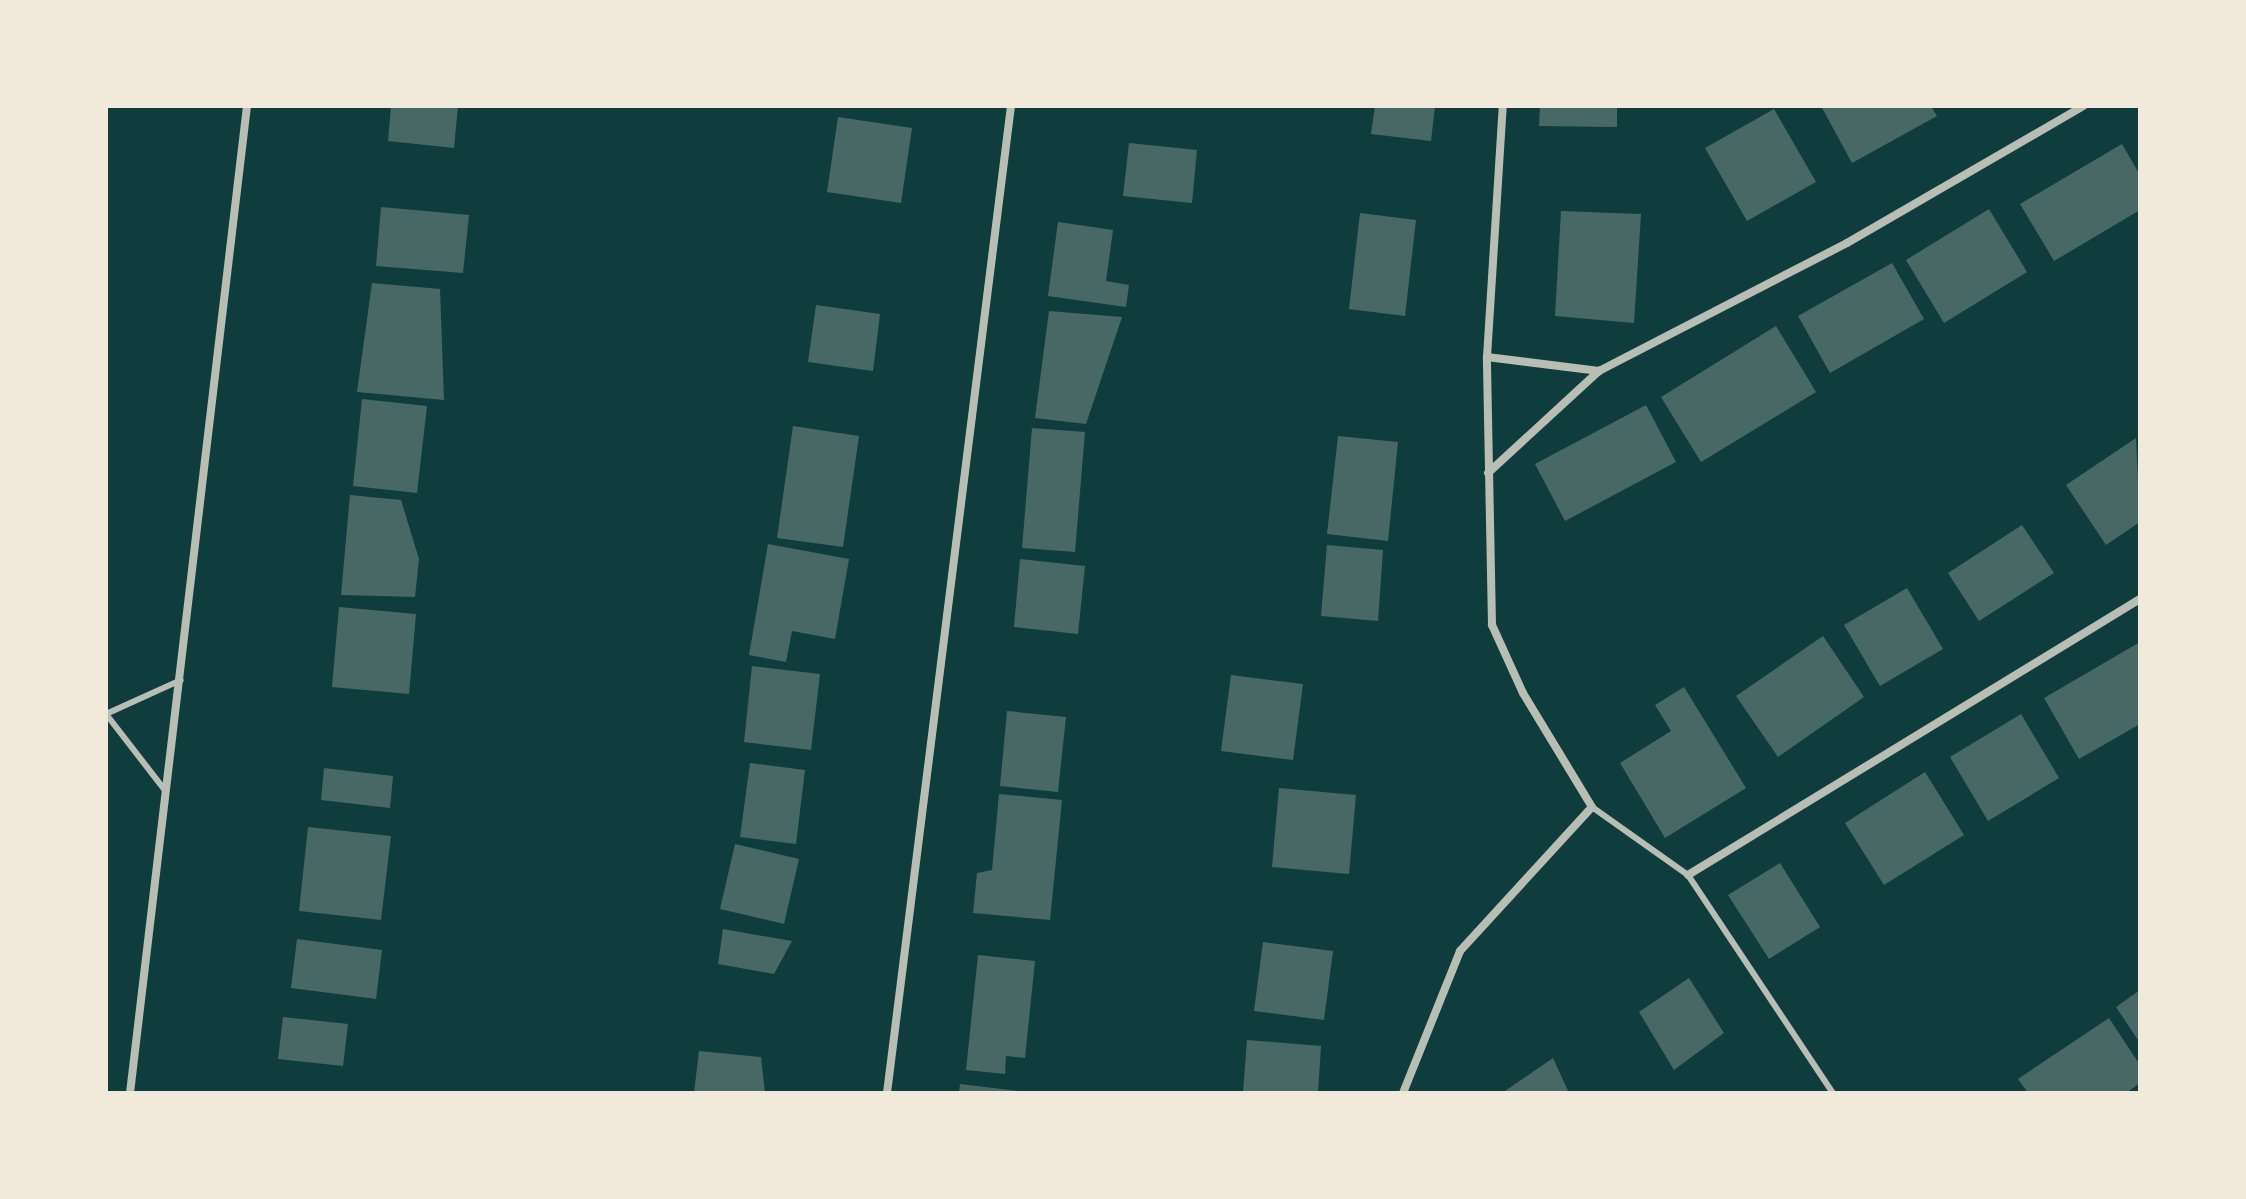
<!DOCTYPE html>
<style>
body{margin:0}
#map{position:relative;width:2246px;height:1199px;overflow:hidden;background:#0f3d3e;font-family:Barlow,sans-serif}
div>[style]{position:absolute}
.building>*{inset:0;background:#486865}
.service>*{height:6px;margin:-3px;padding:0 3px;transform-origin:3px;border-radius:3px;background:#b8beb3}
.minor>*{height:8px;margin:-4px;padding:0 4px;transform-origin:4px;border-radius:4px;background:#b8beb3}
span{translate:-50% -50%;white-space:nowrap;text-align:center;line-height:1.15;-webkit-text-stroke:6px #f1e9da;paint-order:stroke}
.frame{position:absolute;inset:0;border:108px solid #f1e9da;pointer-events:none}
</style>
<div id="map">
<div class="building">
<div style="clip-path:polygon(391px 106px,458px 106px,454px 148px,388px 141px)"></div>
<div style="clip-path:polygon(1375px 106px,1435px 106px,1431px 141px,1371px 134px)"></div>
<div style="clip-path:polygon(1540px 106px,1617px 106px,1617px 127px,1539px 126px)"></div>
<div style="clip-path:polygon(1821px 106px,1931px 106px,1937px 116px,1852px 163px)"></div>
<div style="clip-path:polygon(1774px 109px,1816px 182px,1747px 221px,1705px 148px)"></div>
<div style="clip-path:polygon(838px 117px,912px 128px,901px 203px,827px 192px)"></div>
<div style="clip-path:polygon(1129px 143px,1197px 150px,1192px 203px,1123px 196px)"></div>
<div style="clip-path:polygon(2122px 144px,2140px 175px,2140px 210px,2054px 261px,2020px 204px)"></div>
<div style="clip-path:polygon(381px 207px,469px 215px,463px 273px,376px 266px)"></div>
<div style="clip-path:polygon(1989px 209px,2027px 272px,1944px 323px,1906px 260px)"></div>
<div style="clip-path:polygon(1561px 211px,1641px 214px,1634px 323px,1555px 316px)"></div>
<div style="clip-path:polygon(1360px 213px,1416px 220px,1405px 316px,1349px 309px)"></div>
<div style="clip-path:polygon(1058px 222px,1113px 230px,1106px 281px,1129px 285px,1126px 307px,1048px 296px)"></div>
<div style="clip-path:polygon(1892px 263px,1924px 319px,1830px 373px,1798px 316px)"></div>
<div style="clip-path:polygon(372px 283px,440px 289px,444px 400px,357px 392px)"></div>
<div style="clip-path:polygon(816px 305px,880px 314px,873px 371px,808px 362px)"></div>
<div style="clip-path:polygon(1049px 311px,1122px 317px,1086px 424px,1035px 418px)"></div>
<div style="clip-path:polygon(1776px 326px,1816px 392px,1701px 462px,1661px 397px)"></div>
<div style="clip-path:polygon(362px 399px,427px 406px,417px 493px,353px 486px)"></div>
<div style="clip-path:polygon(1646px 405px,1676px 462px,1565px 521px,1535px 464px)"></div>
<div style="clip-path:polygon(793px 426px,859px 436px,843px 547px,777px 538px)"></div>
<div style="clip-path:polygon(1032px 428px,1085px 432px,1075px 552px,1022px 548px)"></div>
<div style="clip-path:polygon(1338px 436px,1398px 442px,1388px 541px,1327px 534px)"></div>
<div style="clip-path:polygon(2136px 438px,2140px 522px,2106px 545px,2066px 485px)"></div>
<div style="clip-path:polygon(350px 495px,401px 500px,419px 559px,415px 597px,341px 595px)"></div>
<div style="clip-path:polygon(2022px 525px,2054px 573px,1979px 621px,1948px 573px)"></div>
<div style="clip-path:polygon(768px 544px,849px 559px,835px 639px,792px 631px,786px 662px,749px 655px)"></div>
<div style="clip-path:polygon(1327px 545px,1383px 550px,1378px 621px,1321px 616px)"></div>
<div style="clip-path:polygon(1020px 559px,1085px 566px,1078px 634px,1014px 627px)"></div>
<div style="clip-path:polygon(1907px 588px,1943px 649px,1880px 686px,1844px 625px)"></div>
<div style="clip-path:polygon(339px 607px,416px 614px,409px 694px,332px 687px)"></div>
<div style="clip-path:polygon(1823px 636px,1864px 697px,1778px 757px,1736px 696px)"></div>
<div style="clip-path:polygon(2140px 642px,2140px 724px,2079px 759px,2044px 698px)"></div>
<div style="clip-path:polygon(752px 666px,820px 674px,811px 750px,744px 742px)"></div>
<div style="clip-path:polygon(1231px 675px,1303px 684px,1293px 760px,1221px 751px)"></div>
<div style="clip-path:polygon(1684px 687px,1746px 788px,1665px 838px,1620px 763px,1671px 731px,1655px 705px)"></div>
<div style="clip-path:polygon(1007px 711px,1066px 717px,1058px 792px,1000px 786px)"></div>
<div style="clip-path:polygon(2021px 714px,2059px 778px,1988px 821px,1950px 757px)"></div>
<div style="clip-path:polygon(750px 763px,805px 770px,796px 844px,740px 837px)"></div>
<div style="clip-path:polygon(324px 768px,393px 776px,390px 808px,321px 800px)"></div>
<div style="clip-path:polygon(1925px 772px,1964px 835px,1884px 885px,1845px 823px)"></div>
<div style="clip-path:polygon(1279px 788px,1356px 795px,1349px 874px,1272px 867px)"></div>
<div style="clip-path:polygon(999px 794px,1062px 800px,1050px 920px,973px 913px,977px 873px,992px 870px)"></div>
<div style="clip-path:polygon(308px 827px,391px 836px,381px 920px,299px 911px)"></div>
<div style="clip-path:polygon(735px 844px,799px 859px,784px 924px,720px 909px)"></div>
<div style="clip-path:polygon(1780px 863px,1820px 927px,1769px 959px,1728px 895px)"></div>
<div style="clip-path:polygon(723px 929px,792px 941px,774px 974px,718px 964px)"></div>
<div style="clip-path:polygon(297px 939px,382px 950px,376px 999px,291px 988px)"></div>
<div style="clip-path:polygon(1263px 942px,1333px 951px,1324px 1020px,1254px 1011px)"></div>
<div style="clip-path:polygon(978px 955px,1035px 961px,1025px 1058px,1006px 1056px,1005px 1074px,966px 1070px)"></div>
<div style="clip-path:polygon(1689px 978px,1724px 1033px,1674px 1070px,1639px 1012px)"></div>
<div style="clip-path:polygon(2140px 990px,2140px 1043px,2116px 1007px)"></div>
<div style="clip-path:polygon(283px 1017px,348px 1024px,343px 1066px,278px 1059px)"></div>
<div style="clip-path:polygon(2109px 1018px,2140px 1065px,2140px 1083px,2126px 1093px,2028px 1093px,2018px 1079px)"></div>
<div style="clip-path:polygon(1247px 1040px,1321px 1046px,1318px 1093px,1243px 1093px)"></div>
<div style="clip-path:polygon(699px 1051px,761px 1057px,765px 1093px,694px 1093px)"></div>
<div style="clip-path:polygon(1553px 1058px,1569px 1093px,1502px 1093px)"></div>
<div style="clip-path:polygon(960px 1084px,1019px 1091px,1019px 1093px,959px 1093px)"></div>
</div>
<div class="service">
<div style="left:106px;top:714px;width:95px;rotate:52.3deg"></div>
<div style="left:106px;top:714px;width:82px;rotate:-24.4deg"></div>
<div style="left:1592px;top:807px;width:118px;rotate:35.3deg"></div>
<div style="left:1688px;top:875px;width:262px;rotate:56.4deg"></div>
</div>
<div class="minor">
<div style="left:1487px;top:357px;width:113px;rotate:7.1deg"></div>
<div style="left:1488px;top:473px;width:151px;rotate:-42.6deg"></div>
<div style="left:1599px;top:371px;width:279px;rotate:-27.3deg"></div>
<div style="left:1847px;top:243px;width:273px;rotate:-30.1deg"></div>
<div style="left:1688px;top:875px;width:530px;rotate:-31.41deg"></div>
<div style="left:130px;top:1093px;width:994px;rotate:-83.24deg"></div>
<div style="left:887px;top:1093px;width:995px;rotate:-82.84deg"></div>
<div style="left:1403px;top:1093px;width:153px;rotate:-68.1deg"></div>
<div style="left:1460px;top:951px;width:195px;rotate:-47.5deg"></div>
<div style="left:1592px;top:807px;width:133px;rotate:-121.2deg"></div>
<div style="left:1523px;top:693px;width:75px;rotate:-114.5deg"></div>
<div style="left:1492px;top:625px;width:268px;rotate:-91.1deg"></div>
<div style="left:1487px;top:357px;width:252px;rotate:-86.4deg"></div>
</div>
<div class="frame"></div>
</div>
